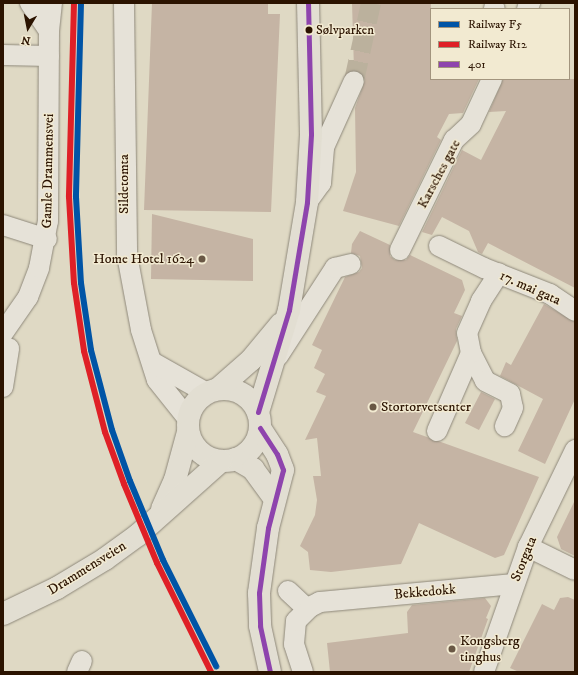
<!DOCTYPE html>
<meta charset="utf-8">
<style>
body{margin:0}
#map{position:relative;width:578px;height:675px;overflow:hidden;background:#dfd9c4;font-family:"IM FELL DW Pica",serif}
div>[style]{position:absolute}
.building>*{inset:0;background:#c5b4a4}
.minor-tunnel>*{height:20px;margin-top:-10px;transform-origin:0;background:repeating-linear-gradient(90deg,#bbb19d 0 20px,transparent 0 30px)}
.roads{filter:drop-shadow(0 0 1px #8e887a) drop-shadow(0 0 1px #8e887a)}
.minor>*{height:20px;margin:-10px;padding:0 10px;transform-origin:10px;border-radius:10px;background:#e6e2d8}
.major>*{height:22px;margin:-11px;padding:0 11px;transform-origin:11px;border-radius:11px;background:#e2ded2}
.major>.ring{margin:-11px;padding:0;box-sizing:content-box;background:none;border:22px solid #e2ded2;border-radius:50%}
.bus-1>*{height:5px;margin:-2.5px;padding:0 2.5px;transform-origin:2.5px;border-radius:2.5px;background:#8e44ad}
.rail-1>*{height:6px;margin:-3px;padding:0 3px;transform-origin:3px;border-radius:3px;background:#0054a6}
.rail-2>*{height:6px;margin:-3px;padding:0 3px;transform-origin:3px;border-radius:3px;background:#df2027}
.dots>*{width:11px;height:11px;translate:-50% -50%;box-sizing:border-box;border:2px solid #f2ead1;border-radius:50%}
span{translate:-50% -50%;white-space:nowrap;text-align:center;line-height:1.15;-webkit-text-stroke:3px #f2ead1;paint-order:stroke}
.bus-label{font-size:13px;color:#2b1300}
.left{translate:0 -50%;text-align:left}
.street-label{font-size:14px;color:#2b1300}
.poi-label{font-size:14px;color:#2b1300}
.right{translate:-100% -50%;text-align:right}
.frame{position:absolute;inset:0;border:4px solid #2b1300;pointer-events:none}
.legend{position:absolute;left:430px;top:8px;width:140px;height:72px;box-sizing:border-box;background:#f2ead1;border:1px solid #a2947d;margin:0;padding:5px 7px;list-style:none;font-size:12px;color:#2b1300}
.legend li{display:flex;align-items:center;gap:8px;height:20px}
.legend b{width:20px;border:1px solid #a2947d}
.north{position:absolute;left:8px;top:8px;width:40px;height:40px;-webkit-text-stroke:3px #f2ead1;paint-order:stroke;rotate:190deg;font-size:11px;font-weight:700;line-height:16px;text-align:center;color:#2b1300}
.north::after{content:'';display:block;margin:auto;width:14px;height:18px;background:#2b1300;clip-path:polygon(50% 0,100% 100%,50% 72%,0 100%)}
</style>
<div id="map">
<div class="building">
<div style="clip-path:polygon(152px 3px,268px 3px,268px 14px,280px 14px,271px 212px,144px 210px)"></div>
<div style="clip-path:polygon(352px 3px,431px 3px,431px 79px,479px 79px,463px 113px,449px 114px,437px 137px,441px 140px,399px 226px,343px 211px,356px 172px,355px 108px,365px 80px,363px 74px,354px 70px)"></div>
<div style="clip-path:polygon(503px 79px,575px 79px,575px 288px,488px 243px,482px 254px,478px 252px,469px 231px,442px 217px,432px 235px,422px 232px,462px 150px,481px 160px,506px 111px,489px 112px)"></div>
<div style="clip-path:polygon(152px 214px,253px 239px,253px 281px,151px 279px)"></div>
<div style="clip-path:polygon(360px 231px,390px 245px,390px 256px,395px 260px,406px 260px,410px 255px,462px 280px,465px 290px,454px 313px,462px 316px,456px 329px,457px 341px,413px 432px,539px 477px,504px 555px,495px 558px,419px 523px,401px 564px,331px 572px,310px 570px,308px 552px,300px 546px,315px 515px,317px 500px,313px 476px,321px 476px,317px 438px,305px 440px,326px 396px,316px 392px,325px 374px,314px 368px,322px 350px,312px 345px,345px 277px,359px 272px,362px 268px,360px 256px,351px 253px,352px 244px)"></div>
<div style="clip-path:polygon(544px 304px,575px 322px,575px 399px,545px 464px,518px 451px,543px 399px,500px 376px,506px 362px,511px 365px)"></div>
<div style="clip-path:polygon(481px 392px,495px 399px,479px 430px,465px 423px)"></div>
<div style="clip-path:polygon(575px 500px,575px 556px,561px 549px,557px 537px)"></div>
<div style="clip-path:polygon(568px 597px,575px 600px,575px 672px,519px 672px,510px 668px,542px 604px,554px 610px,560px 598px)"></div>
<div style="clip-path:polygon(485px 598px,491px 606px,486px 618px,488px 619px,469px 672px,330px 672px,327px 643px,408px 633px,407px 612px,412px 605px)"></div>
</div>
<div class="minor-tunnel">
<div style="left:354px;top:81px;width:80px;rotate:-77.7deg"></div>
</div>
<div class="roads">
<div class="minor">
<div style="left:124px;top:3px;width:252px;rotate:89.3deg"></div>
<div style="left:127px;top:255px;width:76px;rotate:79.4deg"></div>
<div style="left:141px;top:330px;width:52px;rotate:72.3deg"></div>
<div style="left:157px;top:380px;width:50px;rotate:51.5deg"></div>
<div style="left:494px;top:8px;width:1px;rotate:45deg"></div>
<div style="left:527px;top:9px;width:7px;rotate:-63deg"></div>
<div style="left:49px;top:31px;width:28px;rotate:-84deg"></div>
<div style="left:3px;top:55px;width:46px;rotate:1.2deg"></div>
<div style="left:307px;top:202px;width:24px;rotate:-54deg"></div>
<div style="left:321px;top:183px;width:36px;rotate:-85deg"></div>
<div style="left:324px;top:147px;width:72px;rotate:-65.6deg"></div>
<div style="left:3px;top:225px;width:46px;rotate:17.7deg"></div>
<div style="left:439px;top:246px;width:50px;rotate:26.1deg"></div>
<div style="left:484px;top:268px;width:71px;rotate:21.5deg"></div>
<div style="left:550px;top:294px;width:30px;rotate:34deg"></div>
<div style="left:400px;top:250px;width:123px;rotate:-63.9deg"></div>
<div style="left:454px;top:140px;width:23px;rotate:-43deg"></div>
<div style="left:471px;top:124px;width:50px;rotate:-65deg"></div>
<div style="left:3px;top:333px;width:44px;rotate:-55.2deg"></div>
<div style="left:28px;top:297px;width:31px;rotate:-69deg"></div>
<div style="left:39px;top:268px;width:48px;rotate:-79.2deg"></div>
<div style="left:48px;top:221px;width:190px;rotate:-89.7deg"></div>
<div style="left:49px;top:31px;width:34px;rotate:-124deg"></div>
<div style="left:471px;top:353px;width:31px;rotate:63deg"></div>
<div style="left:485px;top:381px;width:28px;rotate:27deg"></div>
<div style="left:510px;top:394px;width:14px;rotate:78deg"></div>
<div style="left:513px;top:408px;width:20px;rotate:114deg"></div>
<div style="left:278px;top:356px;width:105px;rotate:-57.1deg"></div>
<div style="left:335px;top:268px;width:16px;rotate:-14deg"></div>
<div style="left:152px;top:362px;width:63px;rotate:29.4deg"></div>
<div style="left:3px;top:387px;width:39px;rotate:-81deg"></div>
<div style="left:437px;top:431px;width:85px;rotate:-66.4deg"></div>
<div style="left:471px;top:353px;width:20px;rotate:-101deg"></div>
<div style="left:467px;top:333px;width:35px;rotate:-66deg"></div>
<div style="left:481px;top:301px;width:33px;rotate:-57deg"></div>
<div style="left:528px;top:547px;width:52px;rotate:26.1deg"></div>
<div style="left:288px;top:591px;width:26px;rotate:43deg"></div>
<div style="left:77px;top:672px;width:12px;rotate:-66deg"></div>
<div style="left:303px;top:672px;width:29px;rotate:-108deg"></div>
<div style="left:294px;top:644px;width:23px;rotate:-85deg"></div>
<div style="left:296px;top:621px;width:20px;rotate:-45deg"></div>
<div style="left:310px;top:607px;width:11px;rotate:-27deg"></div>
<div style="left:320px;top:602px;width:195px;rotate:-5.3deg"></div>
<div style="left:484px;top:672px;width:133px;rotate:-70.6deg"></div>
<div style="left:528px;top:547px;width:108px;rotate:-64.1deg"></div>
</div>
<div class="major">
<div class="ring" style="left:188px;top:389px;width:50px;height:50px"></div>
<div style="left:218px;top:389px;width:44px;rotate:-41.3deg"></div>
<div style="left:251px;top:360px;width:47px;rotate:-50.2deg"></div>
<div style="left:258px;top:412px;width:107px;rotate:-73.1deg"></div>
<div style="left:289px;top:310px;width:109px;rotate:-80.5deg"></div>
<div style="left:307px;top:202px;width:68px;rotate:-86.6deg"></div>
<div style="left:311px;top:134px;width:131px;rotate:-91.3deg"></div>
<div style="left:260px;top:428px;width:31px;rotate:57deg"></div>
<div style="left:277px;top:454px;width:17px;rotate:69deg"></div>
<div style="left:283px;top:470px;width:60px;rotate:104.5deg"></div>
<div style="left:268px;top:528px;width:66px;rotate:97.9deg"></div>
<div style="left:259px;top:593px;width:33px;rotate:88deg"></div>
<div style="left:260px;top:626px;width:47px;rotate:77.7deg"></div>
<div style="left:236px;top:459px;width:20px;rotate:30deg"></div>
<div style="left:253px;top:469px;width:36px;rotate:54deg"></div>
<div style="left:162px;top:509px;width:32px;rotate:-66deg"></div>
<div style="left:175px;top:480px;width:50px;rotate:-74.8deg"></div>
<div style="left:3px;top:614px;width:60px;rotate:-25.7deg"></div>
<div style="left:57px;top:588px;width:56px;rotate:-31.1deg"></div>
<div style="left:105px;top:559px;width:41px;rotate:-36deg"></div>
<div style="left:138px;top:535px;width:111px;rotate:-41.7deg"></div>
</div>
</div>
<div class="bus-1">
<div style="left:258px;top:412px;width:107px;rotate:-73.1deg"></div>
<div style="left:289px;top:310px;width:109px;rotate:-80.5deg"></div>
<div style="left:307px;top:202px;width:68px;rotate:-86.6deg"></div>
<div style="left:311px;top:134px;width:131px;rotate:-91.3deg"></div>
<div style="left:260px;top:428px;width:31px;rotate:57deg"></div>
<div style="left:277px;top:454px;width:17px;rotate:69deg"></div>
<div style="left:283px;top:470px;width:60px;rotate:104.5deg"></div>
<div style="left:268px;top:528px;width:66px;rotate:97.9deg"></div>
<div style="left:259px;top:593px;width:33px;rotate:88deg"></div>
<div style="left:260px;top:626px;width:47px;rotate:77.7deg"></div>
</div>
<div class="rail-1">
<div style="left:81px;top:3px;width:194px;rotate:91.5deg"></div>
<div style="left:76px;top:197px;width:86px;rotate:86.7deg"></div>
<div style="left:81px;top:283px;width:68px;rotate:81.5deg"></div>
<div style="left:91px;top:350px;width:83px;rotate:75.3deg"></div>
<div style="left:112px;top:430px;width:54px;rotate:70.6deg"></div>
<div style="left:130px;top:481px;width:86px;rotate:67.3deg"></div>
<div style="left:163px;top:560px;width:119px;rotate:63.4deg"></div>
</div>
<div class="rail-2">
<div style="left:74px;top:3px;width:194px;rotate:91.5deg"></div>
<div style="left:69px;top:197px;width:86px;rotate:86.7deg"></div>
<div style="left:74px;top:283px;width:69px;rotate:81.6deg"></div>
<div style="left:84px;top:351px;width:84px;rotate:75.5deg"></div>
<div style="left:105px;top:432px;width:55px;rotate:69.9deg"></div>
<div style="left:124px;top:484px;width:86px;rotate:67.3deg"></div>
<div style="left:157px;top:563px;width:122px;rotate:63.6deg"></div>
</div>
<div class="dots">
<div style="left:309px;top:30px;background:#2b1300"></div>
<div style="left:202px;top:259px;background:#6a5845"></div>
<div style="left:373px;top:407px;background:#6a5845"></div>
<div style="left:452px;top:649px;background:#6a5845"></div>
</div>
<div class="bus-label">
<span class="left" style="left:316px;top:30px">Sølvparken</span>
</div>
<div class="street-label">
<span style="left:48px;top:171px;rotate:-89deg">Gamle Drammensvei</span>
<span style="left:439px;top:174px;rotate:-62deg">Karsches gate</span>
<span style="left:124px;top:184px;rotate:-90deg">Sildetomta</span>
<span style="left:530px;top:288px;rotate:24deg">17. mai gata</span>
<span style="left:524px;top:559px;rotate:-68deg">Storgata</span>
<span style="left:87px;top:568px;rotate:-32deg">Drammensveien</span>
<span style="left:425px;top:592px;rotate:-5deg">Bekkedokk</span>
</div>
<div class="poi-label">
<span class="right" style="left:194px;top:259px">Home Hotel 1624</span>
<span class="left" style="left:381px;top:407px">Stortorvetsenter</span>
<span class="left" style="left:460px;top:649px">Kongsberg<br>tinghus</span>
</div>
<div class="frame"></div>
<ul class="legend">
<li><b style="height:5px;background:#0054a6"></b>Railway F5</li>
<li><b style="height:5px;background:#df2027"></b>Railway R12</li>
<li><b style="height:5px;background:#8e44ad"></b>401</li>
</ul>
<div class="north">N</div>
</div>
